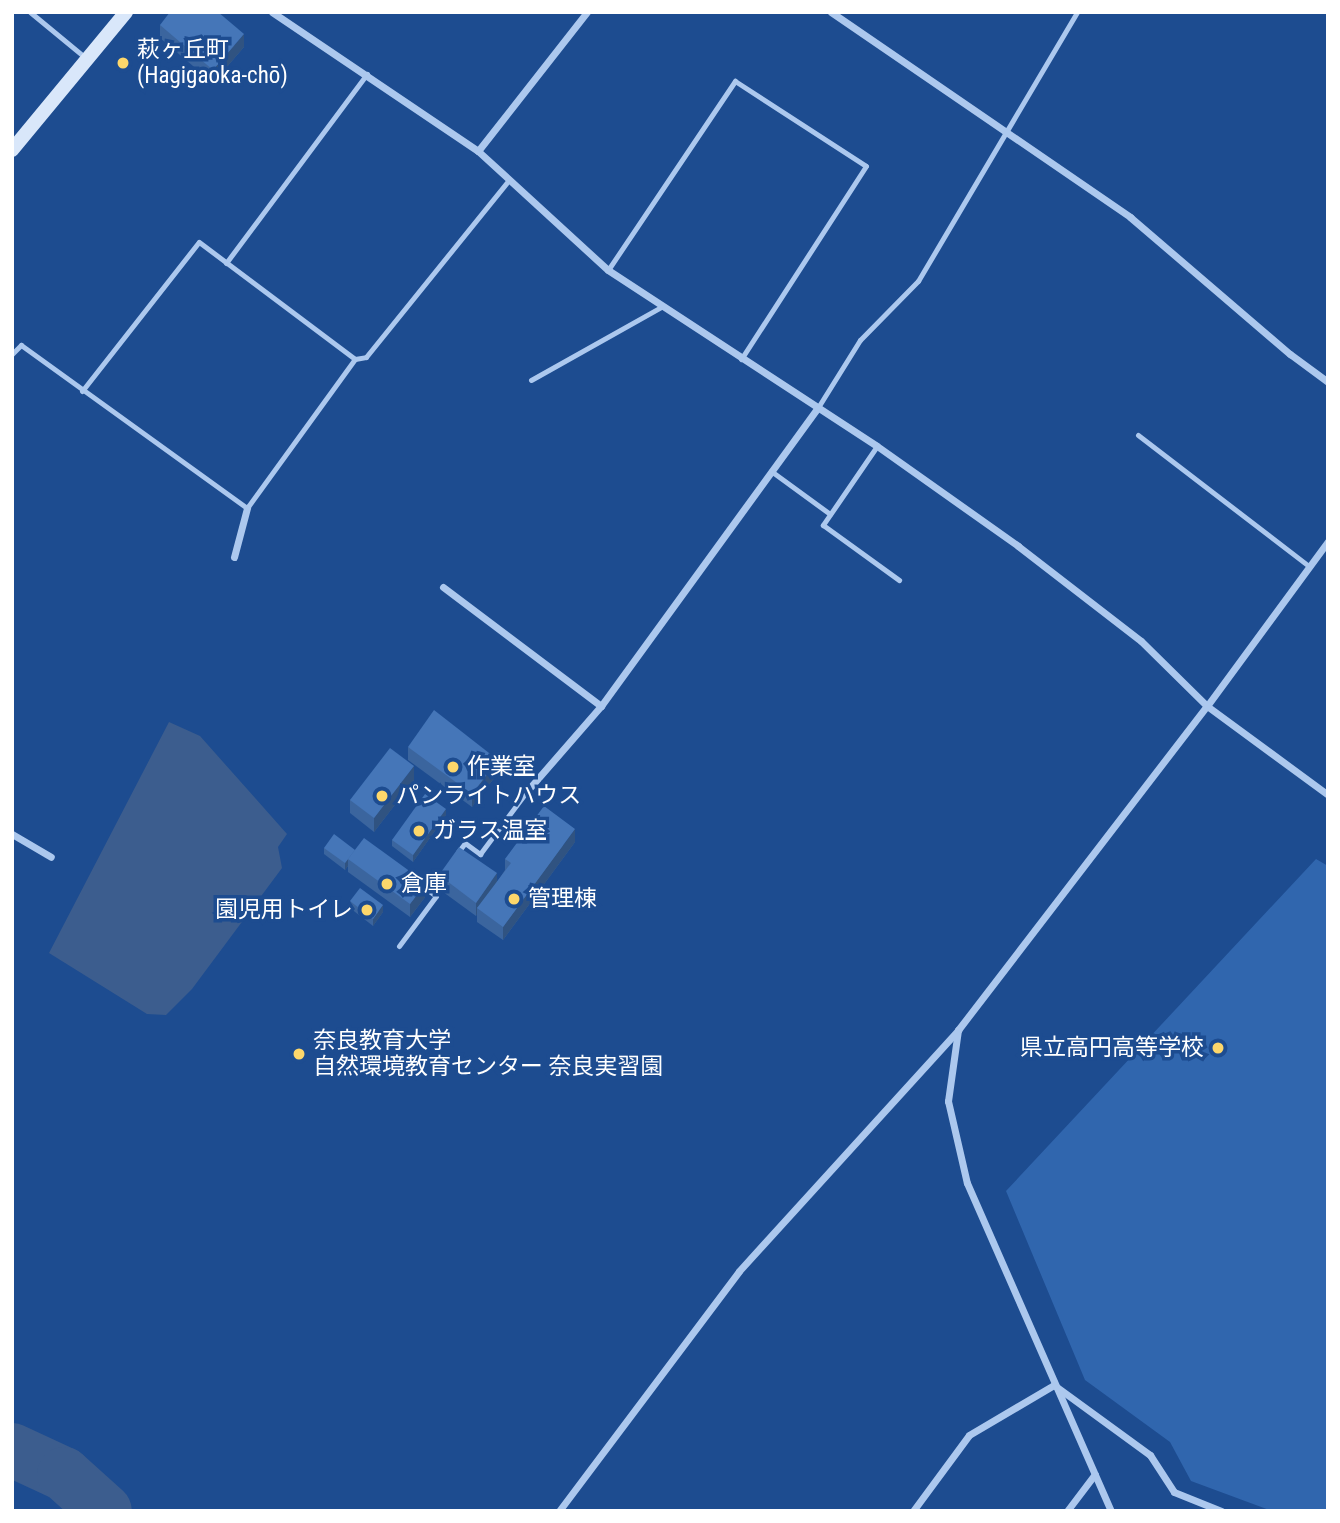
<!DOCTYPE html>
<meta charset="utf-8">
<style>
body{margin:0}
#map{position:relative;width:1340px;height:1523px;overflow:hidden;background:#1d4c90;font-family:"Roboto Condensed","Noto Sans JP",sans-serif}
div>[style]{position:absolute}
.green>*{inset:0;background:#3066ae}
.water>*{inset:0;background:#3c5d8e}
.river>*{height:54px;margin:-27px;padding:0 27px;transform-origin:27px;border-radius:27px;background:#3c5d8e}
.service>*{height:5px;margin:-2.5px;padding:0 2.5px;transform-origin:2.5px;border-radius:2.5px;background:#acc8ee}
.minor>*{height:7px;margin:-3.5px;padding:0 3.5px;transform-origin:3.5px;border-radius:3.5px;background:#acc8ee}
.secondary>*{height:14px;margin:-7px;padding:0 7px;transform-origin:7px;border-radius:7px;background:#d9e7fa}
.wall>*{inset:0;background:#3b659e}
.shaded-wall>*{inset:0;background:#305381}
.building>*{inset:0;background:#4576b8}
.dots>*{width:19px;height:19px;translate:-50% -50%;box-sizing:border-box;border:4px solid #1d4c90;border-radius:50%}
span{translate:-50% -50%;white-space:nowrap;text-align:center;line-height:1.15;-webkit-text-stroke:7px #1d4c90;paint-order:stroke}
.poi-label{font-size:23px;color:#fff}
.left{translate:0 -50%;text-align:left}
.right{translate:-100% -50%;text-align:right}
.frame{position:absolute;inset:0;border:14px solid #fff;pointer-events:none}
</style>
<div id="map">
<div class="green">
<div style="clip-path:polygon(1316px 859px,1328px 866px,1328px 1511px,1272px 1511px,1191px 1481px,1170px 1442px,1085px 1380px,1006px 1191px)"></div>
</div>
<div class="water">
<div style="clip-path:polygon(169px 722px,200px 736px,287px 834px,278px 847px,282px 868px,192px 989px,166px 1015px,147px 1014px,49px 953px)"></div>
</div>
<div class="river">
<div style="left:12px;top:1450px;width:57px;rotate:24.8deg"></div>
<div style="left:64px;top:1474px;width:55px;rotate:42.1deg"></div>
</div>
<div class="service">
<div style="left:30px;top:12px;width:74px;rotate:39.5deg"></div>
<div style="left:226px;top:263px;width:236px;rotate:-53.3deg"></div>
<div style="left:608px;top:270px;width:228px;rotate:-56.1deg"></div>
<div style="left:735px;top:81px;width:156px;rotate:33deg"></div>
<div style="left:866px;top:166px;width:230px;rotate:122.9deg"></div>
<div style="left:12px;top:354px;width:13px;rotate:-45deg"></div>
<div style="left:21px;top:345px;width:279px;rotate:35.8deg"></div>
<div style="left:247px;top:508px;width:184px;rotate:-54.1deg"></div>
<div style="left:531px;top:380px;width:151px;rotate:-29.3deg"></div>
<div style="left:82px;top:391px;width:189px;rotate:-51.9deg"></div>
<div style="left:199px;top:242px;width:195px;rotate:36.9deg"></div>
<div style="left:355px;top:359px;width:11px;rotate:-10deg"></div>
<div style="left:366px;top:357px;width:228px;rotate:-51.1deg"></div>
<div style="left:817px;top:409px;width:81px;rotate:-58.1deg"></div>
<div style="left:860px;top:340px;width:83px;rotate:-45.5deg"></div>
<div style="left:918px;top:281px;width:312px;rotate:-59.4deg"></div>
<div style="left:1138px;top:435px;width:215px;rotate:37.5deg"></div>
<div style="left:877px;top:446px;width:96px;rotate:124.4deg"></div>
<div style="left:823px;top:525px;width:94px;rotate:35.9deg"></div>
<div style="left:771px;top:471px;width:73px;rotate:36.1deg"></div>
<div style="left:458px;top:852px;width:11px;rotate:-52deg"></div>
<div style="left:465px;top:843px;width:19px;rotate:36deg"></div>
<div style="left:480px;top:854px;width:79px;rotate:-53.3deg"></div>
<div style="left:399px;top:946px;width:62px;rotate:-53.5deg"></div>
<div style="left:436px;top:896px;width:9px;rotate:-144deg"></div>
<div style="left:429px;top:891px;width:21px;rotate:-53deg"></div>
</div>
<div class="minor">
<div style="left:272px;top:12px;width:249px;rotate:34deg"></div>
<div style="left:478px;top:151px;width:176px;rotate:42.5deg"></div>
<div style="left:608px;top:270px;width:321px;rotate:33.2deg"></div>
<div style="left:877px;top:446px;width:173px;rotate:35.3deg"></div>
<div style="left:1018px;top:546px;width:155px;rotate:37.7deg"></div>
<div style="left:1141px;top:641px;width:93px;rotate:44.6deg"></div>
<div style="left:1207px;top:706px;width:150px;rotate:36.3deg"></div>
<div style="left:831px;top:12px;width:363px;rotate:34.4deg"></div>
<div style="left:1130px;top:217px;width:211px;rotate:40.6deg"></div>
<div style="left:1290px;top:354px;width:47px;rotate:36.4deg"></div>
<div style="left:478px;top:151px;width:177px;rotate:-51.9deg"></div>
<div style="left:234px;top:557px;width:51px;rotate:-75.1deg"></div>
<div style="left:443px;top:587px;width:198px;rotate:37deg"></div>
<div style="left:527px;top:791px;width:113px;rotate:-49deg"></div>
<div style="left:601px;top:706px;width:367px;rotate:-54deg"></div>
<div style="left:12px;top:834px;width:45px;rotate:30.5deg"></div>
<div style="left:958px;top:1030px;width:72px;rotate:98deg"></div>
<div style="left:948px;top:1101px;width:84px;rotate:77deg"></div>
<div style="left:967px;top:1183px;width:358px;rotate:66.3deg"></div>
<div style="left:559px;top:1511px;width:300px;rotate:-53.1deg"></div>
<div style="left:739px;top:1271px;width:326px;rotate:-47.7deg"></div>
<div style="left:958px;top:1030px;width:409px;rotate:-52.5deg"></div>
<div style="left:1207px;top:706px;width:205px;rotate:-53.7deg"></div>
<div style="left:913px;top:1511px;width:94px;rotate:-53.6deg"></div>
<div style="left:969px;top:1435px;width:99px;rotate:-30.5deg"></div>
<div style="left:1054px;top:1385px;width:119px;rotate:36.1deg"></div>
<div style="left:1150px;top:1455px;width:44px;rotate:57deg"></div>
<div style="left:1174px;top:1492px;width:51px;rotate:22deg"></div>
<div style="left:1067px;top:1511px;width:46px;rotate:-52.9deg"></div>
</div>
<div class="secondary">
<div style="left:12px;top:150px;width:179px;rotate:-50.4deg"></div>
</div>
<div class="wall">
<div style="clip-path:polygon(160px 25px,244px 47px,213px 83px,160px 38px)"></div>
<div style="clip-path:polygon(408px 747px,498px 773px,472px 807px,408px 760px)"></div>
<div style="clip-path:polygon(414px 780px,374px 832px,350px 813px,350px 800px)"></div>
<div style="clip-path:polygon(446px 815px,413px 862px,392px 846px,392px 840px)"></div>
<div style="clip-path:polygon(575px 842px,503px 940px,477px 922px,477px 914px,476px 916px,439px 889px,439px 875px,497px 882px,505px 870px,505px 859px)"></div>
<div style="clip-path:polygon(324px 848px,355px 850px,426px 896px,410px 917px,348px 872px,348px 866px,345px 870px,324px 854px)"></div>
<div style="clip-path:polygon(350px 901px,383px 912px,373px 926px,350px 908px)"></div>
</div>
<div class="shaded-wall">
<div style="clip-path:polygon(244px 34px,244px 47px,213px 83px,213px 70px)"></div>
<div style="clip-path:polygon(498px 760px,498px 773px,472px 807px,472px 794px)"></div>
<div style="clip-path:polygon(414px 766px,414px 780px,374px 832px,374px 818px)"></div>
<div style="clip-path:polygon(446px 809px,446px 815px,413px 862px,413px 855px)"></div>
<div style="clip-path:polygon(575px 829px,575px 842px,503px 940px,503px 927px)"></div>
<div style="clip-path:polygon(348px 859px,348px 866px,345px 870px,345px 863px)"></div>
<div style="clip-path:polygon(497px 873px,497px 886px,477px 908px,477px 914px,476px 916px,476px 903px)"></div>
<div style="clip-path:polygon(426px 883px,426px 896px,410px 917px,410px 904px)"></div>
<div style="clip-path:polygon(383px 905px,383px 912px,373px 926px,373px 919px)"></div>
</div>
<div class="building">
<div style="clip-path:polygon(170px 12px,218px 12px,244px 34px,213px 70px,160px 25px)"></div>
<div style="clip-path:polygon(434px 710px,498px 760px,472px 794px,408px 747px)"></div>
<div style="clip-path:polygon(390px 748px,414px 766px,374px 818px,350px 800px)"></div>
<div style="clip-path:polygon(425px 794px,446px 809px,413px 855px,392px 840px)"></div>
<div style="clip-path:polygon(544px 806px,575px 829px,503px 927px,477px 908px,511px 863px,505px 859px)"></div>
<div style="clip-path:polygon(334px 834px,355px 850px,345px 863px,324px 848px)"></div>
<div style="clip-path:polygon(364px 838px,426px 883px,410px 904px,348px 859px)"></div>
<div style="clip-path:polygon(459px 847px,497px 873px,476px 903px,439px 875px)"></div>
<div style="clip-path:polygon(360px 888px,383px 905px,373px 919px,350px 901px)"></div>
</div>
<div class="dots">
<div style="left:123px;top:63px;background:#fdd76b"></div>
<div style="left:453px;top:767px;background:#fdd76b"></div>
<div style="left:382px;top:796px;background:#fdd76b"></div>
<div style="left:419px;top:831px;background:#fdd76b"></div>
<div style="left:387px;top:884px;background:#fdd76b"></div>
<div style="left:514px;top:899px;background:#fdd76b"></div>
<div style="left:367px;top:910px;background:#fdd76b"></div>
<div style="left:1218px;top:1048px;background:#fdd76b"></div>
<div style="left:299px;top:1054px;background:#fdd76b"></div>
</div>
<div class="poi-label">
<span class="left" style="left:137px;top:63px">萩ヶ丘町<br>(Hagigaoka-chō)</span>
<span class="left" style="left:467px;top:767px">作業室</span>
<span class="left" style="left:396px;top:796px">パンライトハウス</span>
<span class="left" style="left:433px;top:831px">ガラス温室</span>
<span class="left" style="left:401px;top:884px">倉庫</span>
<span class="left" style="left:528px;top:899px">管理棟</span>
<span class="right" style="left:353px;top:910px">園児用トイレ</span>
<span class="left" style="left:313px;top:1054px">奈良教育大学<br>自然環境教育センター 奈良実習園</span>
<span class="right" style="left:1204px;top:1048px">県立高円高等学校</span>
</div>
<div class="frame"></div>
</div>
